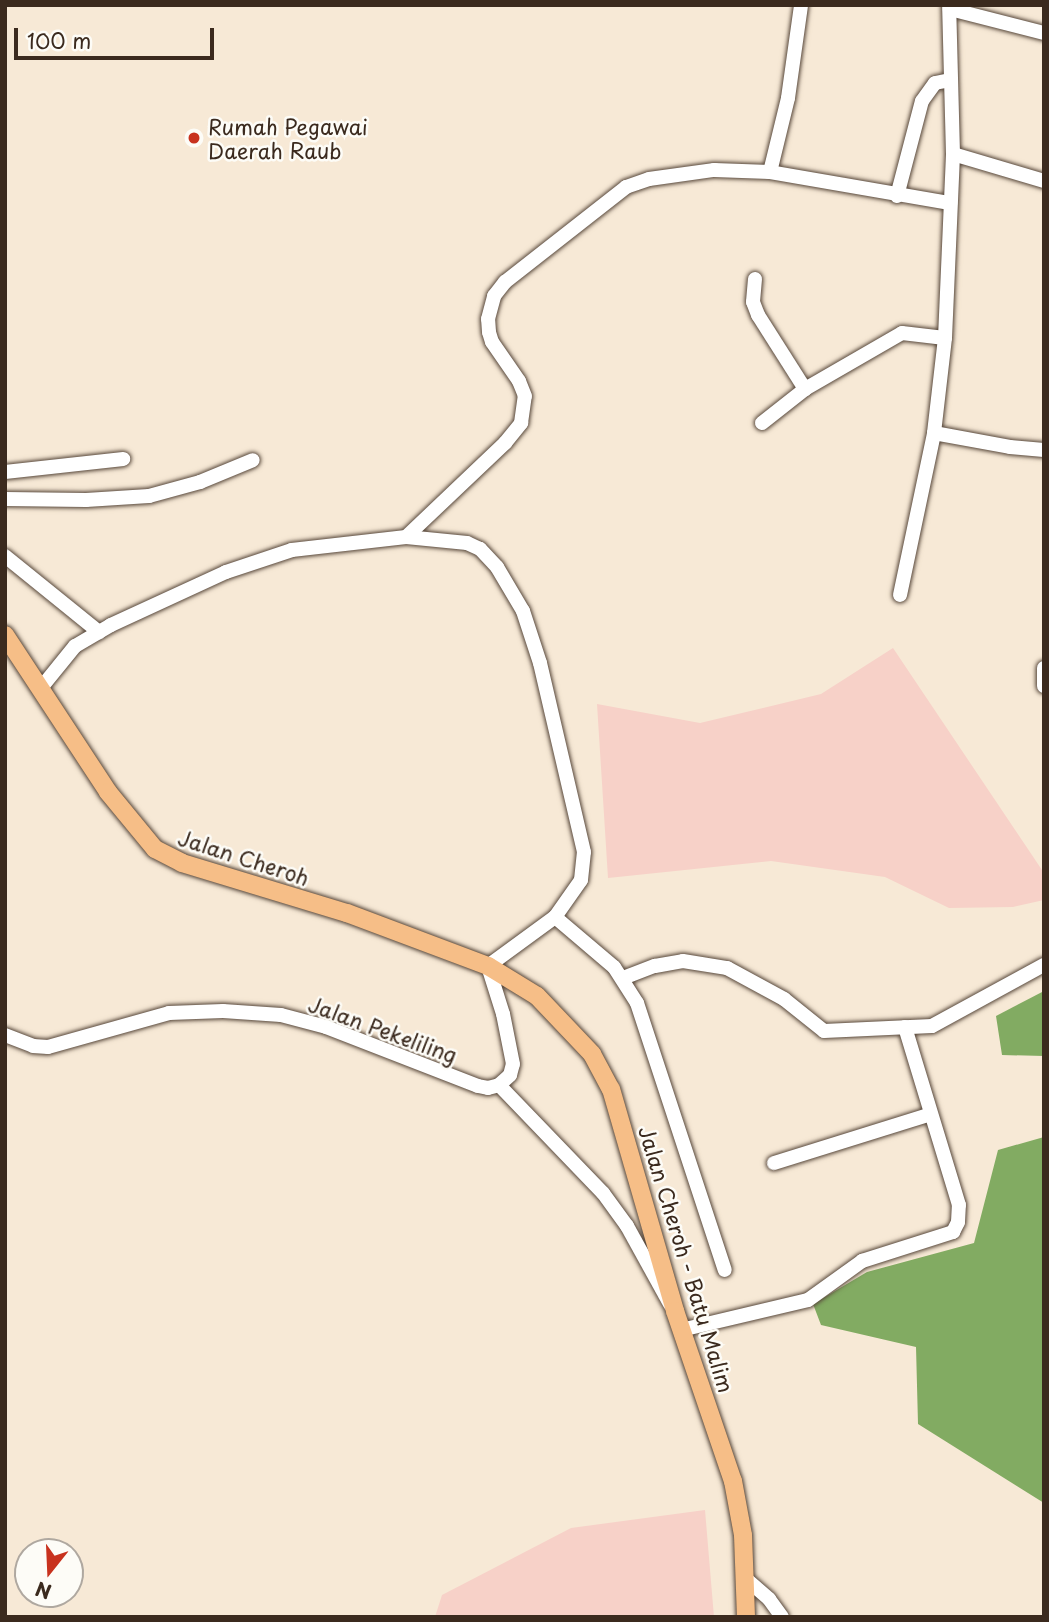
<!DOCTYPE html>
<style>
body{margin:0}
#map{position:relative;width:1049px;height:1622px;overflow:hidden;background:#f7e9d6;font-family:"Playpen Sans",sans-serif}
div>[style]{position:absolute}
.built>*{inset:0;background:#f7d1c8}
.forest>*{inset:0;background:#82ab62}
.roads{filter:drop-shadow(0 0 2px #57473a) drop-shadow(0 0 2px #57473a)}
.minor>*{height:14px;margin:-7px;padding:0 7px;transform-origin:7px;border-radius:7px;background:#fff}
.major>*{height:18px;margin:-9px;padding:0 9px;transform-origin:9px;border-radius:9px;background:#f6be87}
.dots>*{width:19px;height:19px;translate:-50% -50%;box-sizing:border-box;border:4px solid #fdfcf7;border-radius:50%}
span{translate:-50% -50%;white-space:nowrap;text-align:center;line-height:1.15;-webkit-text-stroke:5px #fdfcf7;paint-order:stroke}
.poi-label{font-size:21px;color:#3b2a1e}
.left{translate:0 -50%;text-align:left}
.street-label{font-size:21px;color:#3b2a1e}
.frame{position:absolute;inset:0;border:7px solid #3b2a1e;pointer-events:none}
.north{position:absolute;left:14px;top:1538px;width:70px;height:70px;box-sizing:border-box;background:#fdfcf7;border:2px solid #afa8a0;border-radius:50%;rotate:198deg;font-size:19px;font-weight:700;line-height:28px;text-align:center;color:#3b2a1e}
.north::after{content:'';display:block;margin:auto;width:24px;height:32px;background:#c8321e;clip-path:polygon(50% 0,100% 100%,50% 72%,0 100%)}
.scale{position:absolute;left:14px;top:28px;width:200px;height:32px;box-sizing:border-box;border:4px solid #3b2a1e;border-top:0;padding-left:9px;font-size:21px;line-height:24px;white-space:nowrap;color:#3b2a1e;-webkit-text-stroke:5px #fdfcf7;paint-order:stroke}
</style>
<div id="map">
<div class="built">
<div style="clip-path:polygon(893px 648px,1044px 873px,1044px 900px,1013px 907px,949px 908px,885px 877px,771px 861px,608px 878px,597px 704px,700px 723px,821px 694px)"></div>
<div style="clip-path:polygon(705px 1510px,714px 1617px,435px 1617px,442px 1595px,571px 1528px)"></div>
</div>
<div class="forest">
<div style="clip-path:polygon(1044px 991px,1044px 1056px,1002px 1055px,996px 1016px)"></div>
<div style="clip-path:polygon(1044px 1137px,1044px 1503px,918px 1424px,916px 1347px,821px 1325px,813px 1304px,867px 1272px,974px 1243px,998px 1150px)"></div>
</div>
<div class="roads">
<div class="minor">
<div style="left:950px;top:9px;width:97px;rotate:14.3deg"></div>
<div style="left:953px;top:154px;width:95px;rotate:16.5deg"></div>
<div style="left:770px;top:172px;width:76px;rotate:-76.3deg"></div>
<div style="left:788px;top:98px;width:94px;rotate:-82deg"></div>
<div style="left:897px;top:196px;width:98px;rotate:-75.3deg"></div>
<div style="left:922px;top:101px;width:22px;rotate:-54deg"></div>
<div style="left:935px;top:83px;width:15px;rotate:-11deg"></div>
<div style="left:755px;top:279px;width:23px;rotate:95deg"></div>
<div style="left:753px;top:302px;width:14px;rotate:69deg"></div>
<div style="left:758px;top:315px;width:88px;rotate:57.6deg"></div>
<div style="left:762px;top:423px;width:55px;rotate:-38.3deg"></div>
<div style="left:805px;top:389px;width:112px;rotate:-30deg"></div>
<div style="left:902px;top:333px;width:43px;rotate:6.6deg"></div>
<div style="left:934px;top:433px;width:77px;rotate:10.4deg"></div>
<div style="left:1010px;top:447px;width:34px;rotate:5deg"></div>
<div style="left:5px;top:472px;width:119px;rotate:-6.3deg"></div>
<div style="left:5px;top:499px;width:81px;rotate:0.7deg"></div>
<div style="left:86px;top:500px;width:63px;rotate:-3.6deg"></div>
<div style="left:149px;top:496px;width:53px;rotate:-15.4deg"></div>
<div style="left:200px;top:482px;width:57px;rotate:-22.5deg"></div>
<div style="left:406px;top:537px;width:137px;rotate:-43.5deg"></div>
<div style="left:505px;top:443px;width:26px;rotate:-51deg"></div>
<div style="left:521px;top:423px;width:27px;rotate:-82deg"></div>
<div style="left:525px;top:396px;width:16px;rotate:-112deg"></div>
<div style="left:519px;top:381px;width:47px;rotate:-124.7deg"></div>
<div style="left:492px;top:342px;width:10px;rotate:-107deg"></div>
<div style="left:489px;top:332px;width:13px;rotate:-94deg"></div>
<div style="left:488px;top:319px;width:24px;rotate:-75deg"></div>
<div style="left:494px;top:296px;width:18px;rotate:-52deg"></div>
<div style="left:505px;top:282px;width:154px;rotate:-38.1deg"></div>
<div style="left:626px;top:187px;width:24px;rotate:-19deg"></div>
<div style="left:649px;top:179px;width:66px;rotate:-7.9deg"></div>
<div style="left:714px;top:170px;width:56px;rotate:2deg"></div>
<div style="left:770px;top:172px;width:183px;rotate:9.8deg"></div>
<div style="left:5px;top:556px;width:121px;rotate:39deg"></div>
<div style="left:900px;top:595px;width:166px;rotate:-78.1deg"></div>
<div style="left:934px;top:433px;width:96px;rotate:-83.4deg"></div>
<div style="left:945px;top:338px;width:184px;rotate:-87.5deg"></div>
<div style="left:953px;top:154px;width:149px;rotate:-91.5deg"></div>
<div style="left:1044px;top:668px;width:18px;rotate:90deg"></div>
<div style="left:555px;top:917px;width:77px;rotate:40.3deg"></div>
<div style="left:614px;top:967px;width:43px;rotate:57.4deg"></div>
<div style="left:637px;top:1003px;width:281px;rotate:71.8deg"></div>
<div style="left:623px;top:978px;width:34px;rotate:-21deg"></div>
<div style="left:655px;top:966px;width:28px;rotate:-10deg"></div>
<div style="left:683px;top:961px;width:45px;rotate:9deg"></div>
<div style="left:727px;top:968px;width:65px;rotate:28.5deg"></div>
<div style="left:784px;top:999px;width:51px;rotate:38.7deg"></div>
<div style="left:824px;top:1031px;width:108px;rotate:-2.7deg"></div>
<div style="left:932px;top:1026px;width:128px;rotate:-28.6deg"></div>
<div style="left:5px;top:1035px;width:30px;rotate:21deg"></div>
<div style="left:33px;top:1046px;width:15px;rotate:4deg"></div>
<div style="left:48px;top:1047px;width:126px;rotate:-15.7deg"></div>
<div style="left:169px;top:1013px;width:54px;rotate:-2.1deg"></div>
<div style="left:223px;top:1011px;width:58px;rotate:3.9deg"></div>
<div style="left:281px;top:1015px;width:47px;rotate:14.9deg"></div>
<div style="left:326px;top:1027px;width:163px;rotate:21.2deg"></div>
<div style="left:478px;top:1086px;width:10px;rotate:11deg"></div>
<div style="left:488px;top:1088px;width:11px;rotate:-15deg"></div>
<div style="left:499px;top:1085px;width:15px;rotate:-42deg"></div>
<div style="left:510px;top:1075px;width:11px;rotate:-75deg"></div>
<div style="left:513px;top:1064px;width:51px;rotate:-101.3deg"></div>
<div style="left:503px;top:1014px;width:50px;rotate:-107.4deg"></div>
<div style="left:488px;top:966px;width:83px;rotate:-36.2deg"></div>
<div style="left:555px;top:917px;width:45px;rotate:-54.9deg"></div>
<div style="left:581px;top:880px;width:28px;rotate:-84deg"></div>
<div style="left:584px;top:852px;width:194px;rotate:-103.1deg"></div>
<div style="left:540px;top:663px;width:55px;rotate:-108.1deg"></div>
<div style="left:523px;top:611px;width:51px;rotate:-120.6deg"></div>
<div style="left:497px;top:567px;width:25px;rotate:-133deg"></div>
<div style="left:480px;top:549px;width:14px;rotate:-155deg"></div>
<div style="left:467px;top:543px;width:61px;rotate:-174.4deg"></div>
<div style="left:406px;top:537px;width:115px;rotate:173.5deg"></div>
<div style="left:292px;top:550px;width:70px;rotate:161.6deg"></div>
<div style="left:226px;top:572px;width:127px;rotate:155.3deg"></div>
<div style="left:111px;top:625px;width:42px;rotate:149.7deg"></div>
<div style="left:75px;top:646px;width:54px;rotate:129deg"></div>
<div style="left:499px;top:1085px;width:150px;rotate:46.1deg"></div>
<div style="left:603px;top:1193px;width:41px;rotate:54deg"></div>
<div style="left:627px;top:1226px;width:89px;rotate:61.1deg"></div>
<div style="left:774px;top:1163px;width:164px;rotate:-17.3deg"></div>
<div style="left:681px;top:1330px;width:130px;rotate:-13.3deg"></div>
<div style="left:808px;top:1300px;width:67px;rotate:-35.8deg"></div>
<div style="left:862px;top:1261px;width:96px;rotate:-17.7deg"></div>
<div style="left:953px;top:1232px;width:11px;rotate:-63deg"></div>
<div style="left:958px;top:1222px;width:17px;rotate:-87deg"></div>
<div style="left:959px;top:1205px;width:186px;rotate:-106.9deg"></div>
<div style="left:745px;top:1578px;width:32px;rotate:41deg"></div>
<div style="left:769px;top:1599px;width:22px;rotate:54deg"></div>
</div>
<div class="major">
<div style="left:5px;top:635px;width:188px;rotate:56.7deg"></div>
<div style="left:108px;top:792px;width:74px;rotate:50.5deg"></div>
<div style="left:155px;top:849px;width:30px;rotate:27deg"></div>
<div style="left:182px;top:863px;width:172px;rotate:16.9deg"></div>
<div style="left:347px;top:913px;width:151px;rotate:20.6deg"></div>
<div style="left:488px;top:966px;width:57px;rotate:31.5deg"></div>
<div style="left:537px;top:996px;width:80px;rotate:46.5deg"></div>
<div style="left:592px;top:1054px;width:40px;rotate:62deg"></div>
<div style="left:611px;top:1089px;width:231px;rotate:73.9deg"></div>
<div style="left:675px;top:1311px;width:180px;rotate:71.2deg"></div>
<div style="left:733px;top:1481px;width:55px;rotate:79.5deg"></div>
<div style="left:743px;top:1535px;width:82px;rotate:87.9deg"></div>
</div>
</div>
<div class="dots">
<div style="left:194px;top:138px;background:#c8321e"></div>
</div>
<div class="poi-label">
<span class="left" style="left:208px;top:138px">Rumah Pegawai<br>Daerah Raub</span>
</div>
<div class="street-label">
<span style="left:244px;top:857px;rotate:18deg">Jalan Cheroh</span>
<span style="left:383px;top:1029px;rotate:20deg">Jalan Pekeliling</span>
<span style="left:687px;top:1259px;rotate:73deg">Jalan Cheroh - Batu Malim</span>
</div>
<div class="frame"></div>
<div class="north">N</div>
<div class="scale">100 m</div>
</div>
